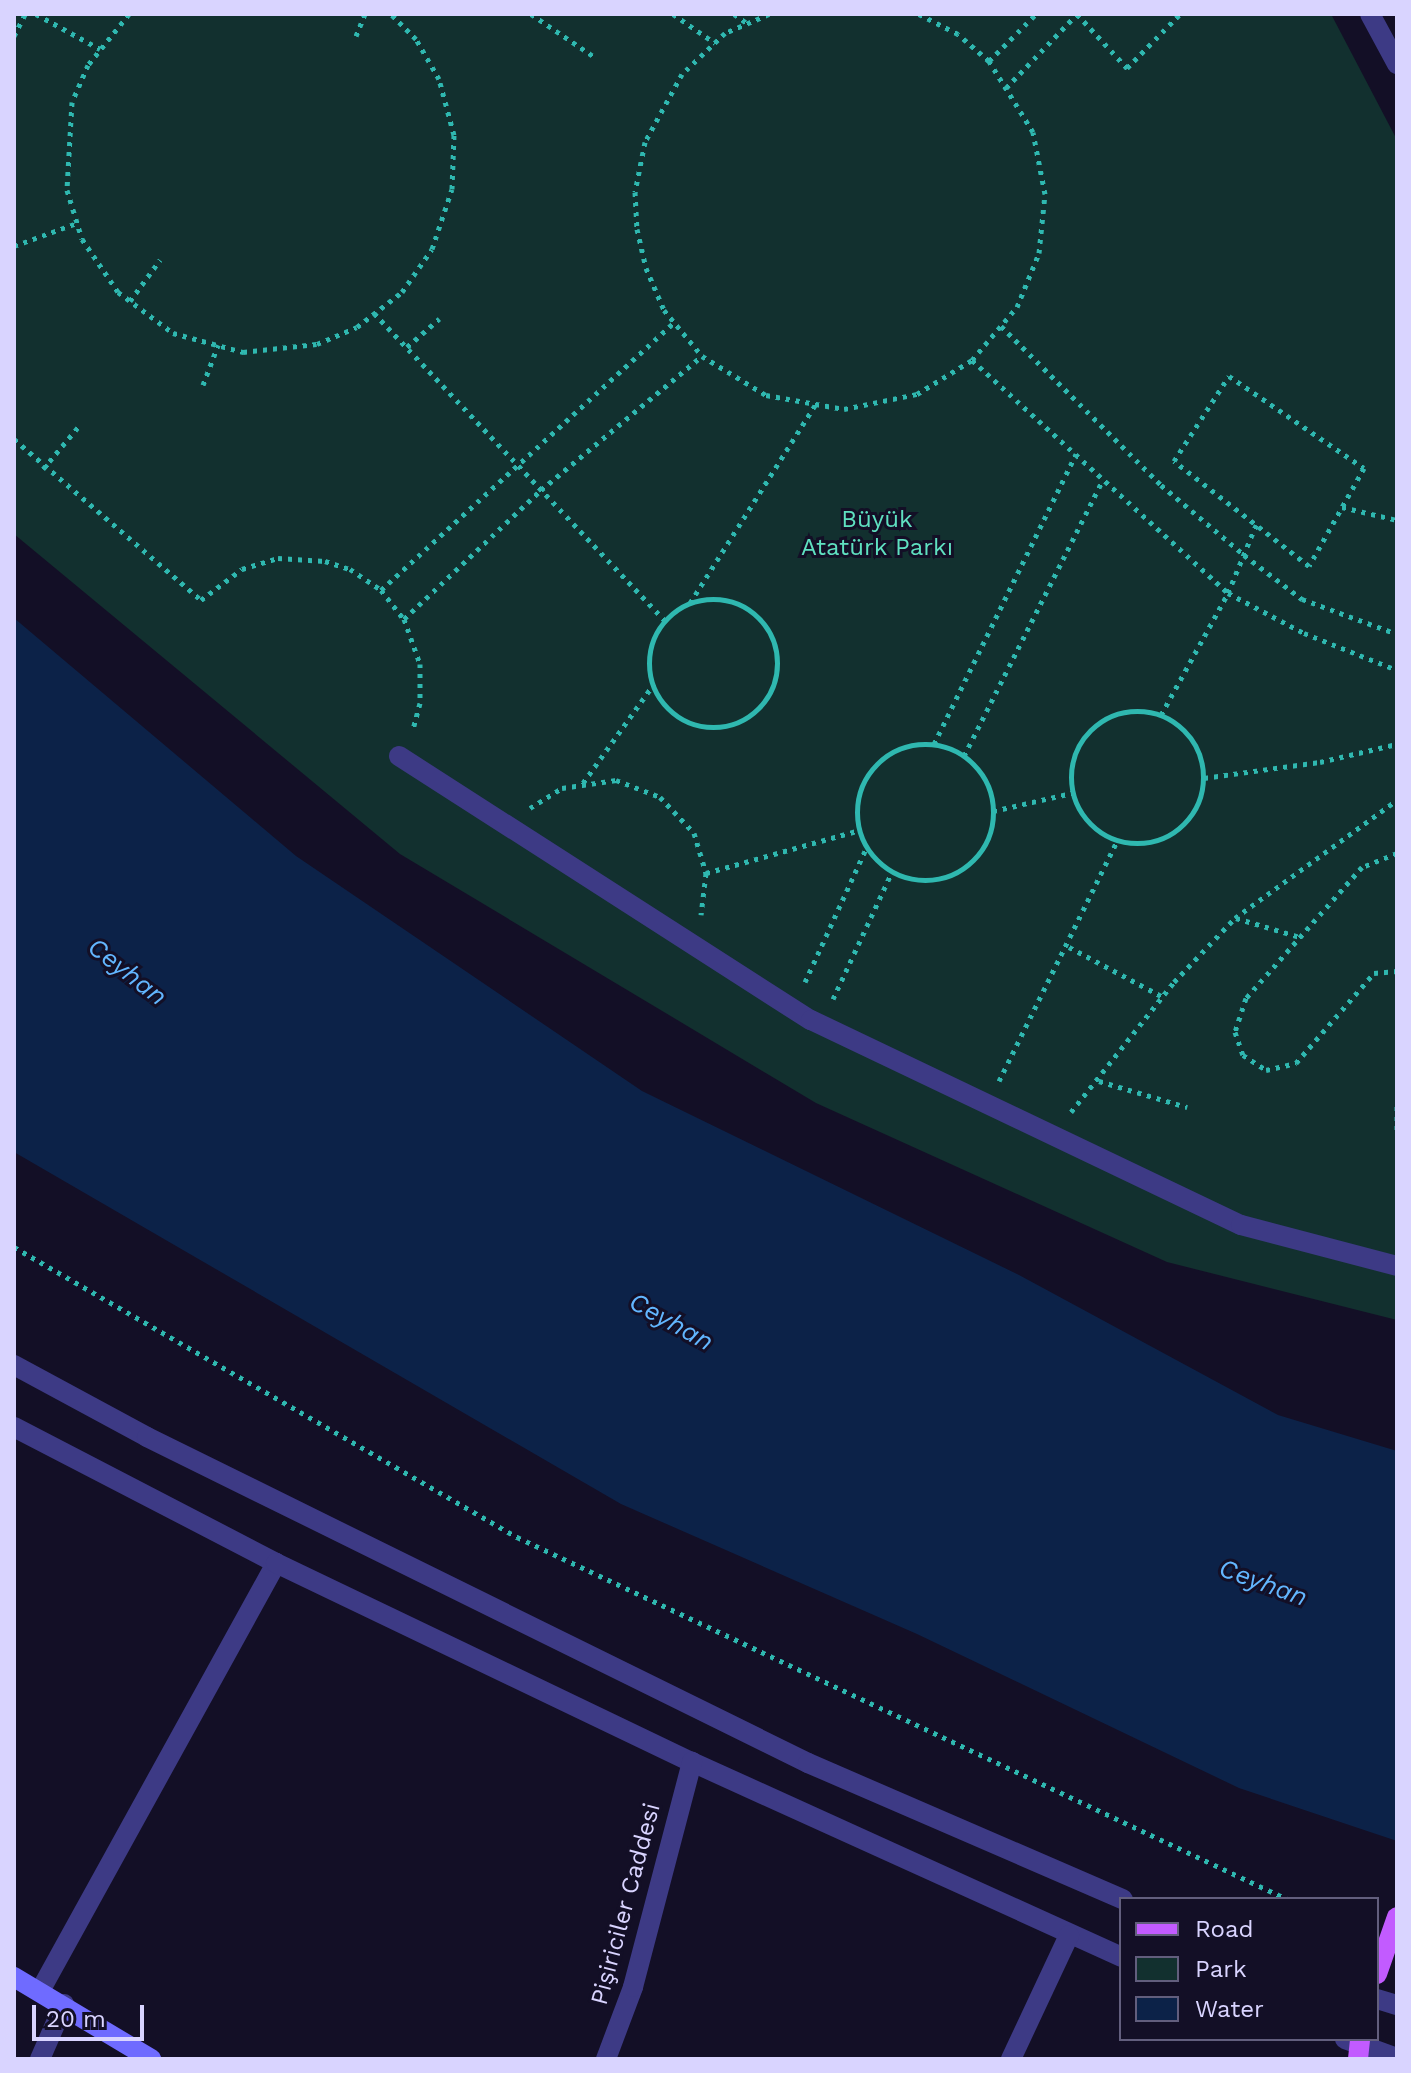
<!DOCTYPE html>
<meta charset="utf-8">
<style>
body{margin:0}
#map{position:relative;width:1411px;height:2073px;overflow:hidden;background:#130f26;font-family:"Work Sans",sans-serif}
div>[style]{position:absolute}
.green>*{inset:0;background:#12302f}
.water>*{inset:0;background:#0c2248}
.path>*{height:5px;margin-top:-2.5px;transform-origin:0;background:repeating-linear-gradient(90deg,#2fb8b0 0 4px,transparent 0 10px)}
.path>.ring{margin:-2.5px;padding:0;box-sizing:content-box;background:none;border:5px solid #2fb8b0;border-radius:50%}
.service>*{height:20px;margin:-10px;padding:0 10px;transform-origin:10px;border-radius:10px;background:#3d3a85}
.minor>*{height:20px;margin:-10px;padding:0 10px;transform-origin:10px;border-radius:10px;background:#3d3a85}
.tertiary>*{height:20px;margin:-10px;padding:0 10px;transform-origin:10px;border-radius:10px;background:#3d3a85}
.secondary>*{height:20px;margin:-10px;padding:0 10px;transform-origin:10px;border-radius:10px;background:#6f6bff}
.primary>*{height:20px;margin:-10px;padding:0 10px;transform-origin:10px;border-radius:10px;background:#c25bff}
span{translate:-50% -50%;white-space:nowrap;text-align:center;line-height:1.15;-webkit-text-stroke:6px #130f26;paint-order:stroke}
.park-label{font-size:24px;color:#5fe0c0}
.street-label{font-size:24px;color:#d9d4ff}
.water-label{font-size:26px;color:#62b6ff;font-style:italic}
.frame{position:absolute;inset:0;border:16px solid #d9d4ff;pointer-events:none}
.legend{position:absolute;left:1119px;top:1897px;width:260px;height:144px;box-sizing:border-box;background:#130f26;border:2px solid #625e7d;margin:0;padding:10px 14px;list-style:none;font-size:24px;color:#d9d4ff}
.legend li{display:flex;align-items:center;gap:16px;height:40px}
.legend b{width:40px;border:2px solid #625e7d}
.scale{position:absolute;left:32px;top:2005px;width:112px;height:36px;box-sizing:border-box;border:4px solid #d9d4ff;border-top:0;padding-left:10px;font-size:24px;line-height:28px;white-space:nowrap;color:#d9d4ff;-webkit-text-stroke:6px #130f26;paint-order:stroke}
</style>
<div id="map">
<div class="green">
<div style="clip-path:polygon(14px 14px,1331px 14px,1397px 140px,1397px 1320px,1167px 1262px,816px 1103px,400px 854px,14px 534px)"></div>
</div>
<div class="water">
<div style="clip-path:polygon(14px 618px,296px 856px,642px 1091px,1019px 1275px,1278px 1415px,1397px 1451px,1397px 1841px,1239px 1788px,917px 1634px,621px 1504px,14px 1152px)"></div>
</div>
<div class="path">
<div style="left:36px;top:14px;width:73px;rotate:28.7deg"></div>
<div style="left:129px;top:14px;width:65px;rotate:128.8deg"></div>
<div style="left:88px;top:65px;width:40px;rotate:113.4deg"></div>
<div style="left:72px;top:102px;width:88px;rotate:93.3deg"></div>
<div style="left:67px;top:190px;width:51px;rotate:73deg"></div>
<div style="left:82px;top:239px;width:64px;rotate:55.8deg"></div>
<div style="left:118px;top:292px;width:69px;rotate:36.7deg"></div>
<div style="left:173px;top:333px;width:73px;rotate:15.2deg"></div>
<div style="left:243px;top:352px;width:74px;rotate:-6.2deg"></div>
<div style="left:317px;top:344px;width:43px;rotate:-23deg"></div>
<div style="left:357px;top:327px;width:57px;rotate:-37.9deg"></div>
<div style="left:402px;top:292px;width:52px;rotate:-55.1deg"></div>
<div style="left:432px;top:249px;width:63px;rotate:-71.6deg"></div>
<div style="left:452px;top:189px;width:54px;rotate:-87.9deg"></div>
<div style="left:454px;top:135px;width:58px;rotate:-105deg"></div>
<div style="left:439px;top:79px;width:46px;rotate:-119.9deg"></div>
<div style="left:416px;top:39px;width:35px;rotate:-135deg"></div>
<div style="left:531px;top:14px;width:75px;rotate:34.1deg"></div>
<div style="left:673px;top:14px;width:51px;rotate:34.6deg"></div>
<div style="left:734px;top:14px;width:16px;rotate:35deg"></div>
<div style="left:769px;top:14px;width:48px;rotate:156.6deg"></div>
<div style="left:725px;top:33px;width:59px;rotate:136.4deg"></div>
<div style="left:682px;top:74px;width:77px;rotate:118.6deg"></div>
<div style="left:645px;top:142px;width:51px;rotate:101.3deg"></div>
<div style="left:635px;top:192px;width:37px;rotate:87deg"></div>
<div style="left:637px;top:229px;width:40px;rotate:77deg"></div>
<div style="left:646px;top:268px;width:46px;rotate:66.8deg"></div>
<div style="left:664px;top:310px;width:60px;rotate:50.4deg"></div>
<div style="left:702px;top:356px;width:75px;rotate:31.4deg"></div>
<div style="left:766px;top:395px;width:79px;rotate:10.2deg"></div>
<div style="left:844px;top:409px;width:75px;rotate:-11.6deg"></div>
<div style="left:917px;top:394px;width:65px;rotate:-31.7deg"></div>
<div style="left:972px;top:360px;width:70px;rotate:-49.7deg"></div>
<div style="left:1017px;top:307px;width:58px;rotate:-67.8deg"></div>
<div style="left:1039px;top:253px;width:59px;rotate:-84.2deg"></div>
<div style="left:1045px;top:194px;width:63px;rotate:-101deg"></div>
<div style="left:1033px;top:132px;width:84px;rotate:-121.8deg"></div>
<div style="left:989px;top:61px;width:41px;rotate:-138.9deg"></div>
<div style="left:958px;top:34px;width:44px;rotate:-152.9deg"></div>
<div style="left:1077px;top:14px;width:74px;rotate:47.2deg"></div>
<div style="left:1127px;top:68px;width:76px;rotate:-45.5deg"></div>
<div style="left:14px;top:36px;width:25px;rotate:-63deg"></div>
<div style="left:356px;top:36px;width:24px;rotate:-68deg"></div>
<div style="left:989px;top:61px;width:66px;rotate:-45deg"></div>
<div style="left:1006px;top:88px;width:103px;rotate:-46.2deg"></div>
<div style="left:14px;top:246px;width:67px;rotate:-20.1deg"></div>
<div style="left:130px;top:301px;width:51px;rotate:-53.8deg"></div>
<div style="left:374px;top:313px;width:424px;rotate:46.6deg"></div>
<div style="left:1001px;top:326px;width:226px;rotate:44.8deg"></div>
<div style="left:1161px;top:485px;width:109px;rotate:40.1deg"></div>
<div style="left:1244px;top:555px;width:73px;rotate:37.2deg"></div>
<div style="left:1302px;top:599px;width:101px;rotate:20.2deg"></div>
<div style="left:407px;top:347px;width:43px;rotate:-41.2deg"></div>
<div style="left:972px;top:360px;width:346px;rotate:42.3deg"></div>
<div style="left:1228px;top:593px;width:86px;rotate:27.8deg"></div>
<div style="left:1304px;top:633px;width:100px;rotate:21.7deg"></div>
<div style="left:1229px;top:376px;width:163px;rotate:34.3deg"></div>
<div style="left:1364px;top:468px;width:112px;rotate:119.3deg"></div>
<div style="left:1309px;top:566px;width:171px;rotate:-142.1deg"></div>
<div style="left:1174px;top:461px;width:101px;rotate:-57.1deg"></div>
<div style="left:203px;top:385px;width:43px;rotate:-69.4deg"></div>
<div style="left:14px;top:439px;width:247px;rotate:40.7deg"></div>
<div style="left:201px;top:600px;width:51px;rotate:-37.1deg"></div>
<div style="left:242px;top:569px;width:38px;rotate:-17deg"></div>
<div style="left:278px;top:558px;width:47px;rotate:3.7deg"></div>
<div style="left:325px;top:561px;width:26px;rotate:18deg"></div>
<div style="left:350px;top:569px;width:37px;rotate:34deg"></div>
<div style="left:381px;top:590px;width:37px;rotate:52deg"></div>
<div style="left:404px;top:619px;width:48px;rotate:70.4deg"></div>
<div style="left:420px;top:664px;width:39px;rotate:90deg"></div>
<div style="left:420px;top:703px;width:28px;rotate:105deg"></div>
<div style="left:43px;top:469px;width:56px;rotate:-50.1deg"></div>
<div style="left:1342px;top:507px;width:57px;rotate:13.3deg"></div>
<div style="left:381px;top:590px;width:398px;rotate:-42.4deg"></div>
<div class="ring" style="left:649px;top:599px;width:123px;height:123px"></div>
<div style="left:690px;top:603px;width:236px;rotate:-57.7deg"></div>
<div style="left:404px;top:619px;width:188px;rotate:-43.3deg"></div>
<div style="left:541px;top:490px;width:209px;rotate:-39.8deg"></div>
<div class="ring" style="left:1071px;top:711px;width:127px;height:127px"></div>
<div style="left:1161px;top:715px;width:139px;rotate:-61.2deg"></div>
<div style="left:1228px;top:593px;width:74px;rotate:-67.6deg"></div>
<div style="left:934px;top:744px;width:323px;rotate:-63.9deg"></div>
<div class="ring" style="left:857px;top:744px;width:131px;height:131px"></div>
<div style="left:964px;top:756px;width:309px;rotate:-63.3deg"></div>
<div style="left:1204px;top:778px;width:117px;rotate:-7.9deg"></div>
<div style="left:1320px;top:762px;width:79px;rotate:-13.2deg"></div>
<div style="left:583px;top:783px;width:122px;rotate:-54.4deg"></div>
<div style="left:530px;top:808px;width:38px;rotate:-32deg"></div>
<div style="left:562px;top:788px;width:55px;rotate:-8.4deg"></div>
<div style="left:616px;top:780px;width:47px;rotate:21.1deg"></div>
<div style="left:660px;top:797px;width:50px;rotate:46.6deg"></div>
<div style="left:694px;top:833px;width:42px;rotate:73.3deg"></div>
<div style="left:706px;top:873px;width:42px;rotate:96.8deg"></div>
<div style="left:993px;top:811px;width:81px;rotate:-12.8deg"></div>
<div style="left:1397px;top:853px;width:38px;rotate:158deg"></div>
<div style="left:1362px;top:867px;width:175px;rotate:131.5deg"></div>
<div style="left:1246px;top:998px;width:36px;rotate:108deg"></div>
<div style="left:1235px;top:1032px;width:24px;rotate:71deg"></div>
<div style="left:1243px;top:1055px;width:27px;rotate:33deg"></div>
<div style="left:1266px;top:1070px;width:31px;rotate:-13deg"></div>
<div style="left:1296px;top:1063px;width:119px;rotate:-49.1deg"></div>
<div style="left:1374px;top:973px;width:23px;rotate:-5deg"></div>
<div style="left:706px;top:873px;width:160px;rotate:-15.6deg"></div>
<div style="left:1236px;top:918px;width:67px;rotate:16.5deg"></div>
<div style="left:1069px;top:947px;width:106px;rotate:28deg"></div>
<div style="left:805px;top:982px;width:146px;rotate:-65.4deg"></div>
<div style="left:833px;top:999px;width:140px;rotate:-65.1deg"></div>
<div style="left:999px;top:1081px;width:267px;rotate:-63.8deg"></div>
<div style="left:1099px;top:1081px;width:92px;rotate:16.5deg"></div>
<div style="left:1397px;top:1106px;width:28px;rotate:90deg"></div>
<div style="left:1071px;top:1112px;width:166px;rotate:-51.6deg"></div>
<div style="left:1174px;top:982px;width:88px;rotate:-46.4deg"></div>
<div style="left:1235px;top:918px;width:200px;rotate:-36.1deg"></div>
<div style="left:14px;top:1247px;width:581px;rotate:29.97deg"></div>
<div style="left:517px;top:1537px;width:851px;rotate:25.18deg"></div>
</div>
<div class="service">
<div style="left:40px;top:1991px;width:489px;rotate:-61.1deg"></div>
</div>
<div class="minor">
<div style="left:1370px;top:14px;width:57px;rotate:61.6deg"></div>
<div style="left:399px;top:756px;width:489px;rotate:32.7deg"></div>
<div style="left:811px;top:1020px;width:476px;rotate:25.5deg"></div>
<div style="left:1241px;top:1225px;width:161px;rotate:14.7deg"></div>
<div style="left:40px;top:2059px;width:60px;rotate:-66.4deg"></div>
</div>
<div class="tertiary">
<div style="left:14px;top:1365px;width:151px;rotate:28.4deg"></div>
<div style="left:147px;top:1437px;width:737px;rotate:26.25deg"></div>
<div style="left:808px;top:1763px;width:343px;rotate:23.4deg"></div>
<div style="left:14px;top:1427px;width:295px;rotate:27.4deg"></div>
<div style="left:276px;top:1563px;width:461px;rotate:25.6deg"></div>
<div style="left:692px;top:1762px;width:471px;rotate:24.4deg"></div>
<div style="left:1377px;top:1999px;width:21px;rotate:17deg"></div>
<div style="left:1345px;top:2039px;width:55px;rotate:20.1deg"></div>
<div style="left:606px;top:2059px;width:77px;rotate:-69.4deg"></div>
<div style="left:633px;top:1987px;width:233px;rotate:-75.3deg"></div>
<div style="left:1011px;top:2059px;width:137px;rotate:-64.9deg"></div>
</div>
<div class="secondary">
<div style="left:14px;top:1977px;width:160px;rotate:30.9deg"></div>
</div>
<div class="primary">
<div style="left:1377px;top:1974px;width:60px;rotate:-70.7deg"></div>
<div style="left:1358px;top:2059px;width:20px;rotate:-84deg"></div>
</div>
<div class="park-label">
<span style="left:877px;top:534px">Büyük<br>Atatürk Parkı</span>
</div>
<div class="street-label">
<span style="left:626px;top:1904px;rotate:-75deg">Pişiriciler Caddesi</span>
</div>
<div class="water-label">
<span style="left:127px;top:972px;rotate:38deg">Ceyhan</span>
<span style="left:671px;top:1322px;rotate:29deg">Ceyhan</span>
<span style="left:1263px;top:1583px;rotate:20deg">Ceyhan</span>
</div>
<div class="frame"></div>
<ul class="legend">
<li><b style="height:10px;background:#c25bff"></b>Road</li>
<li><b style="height:22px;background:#12302f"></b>Park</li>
<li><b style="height:22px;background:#0c2248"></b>Water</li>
</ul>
<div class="scale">20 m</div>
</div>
